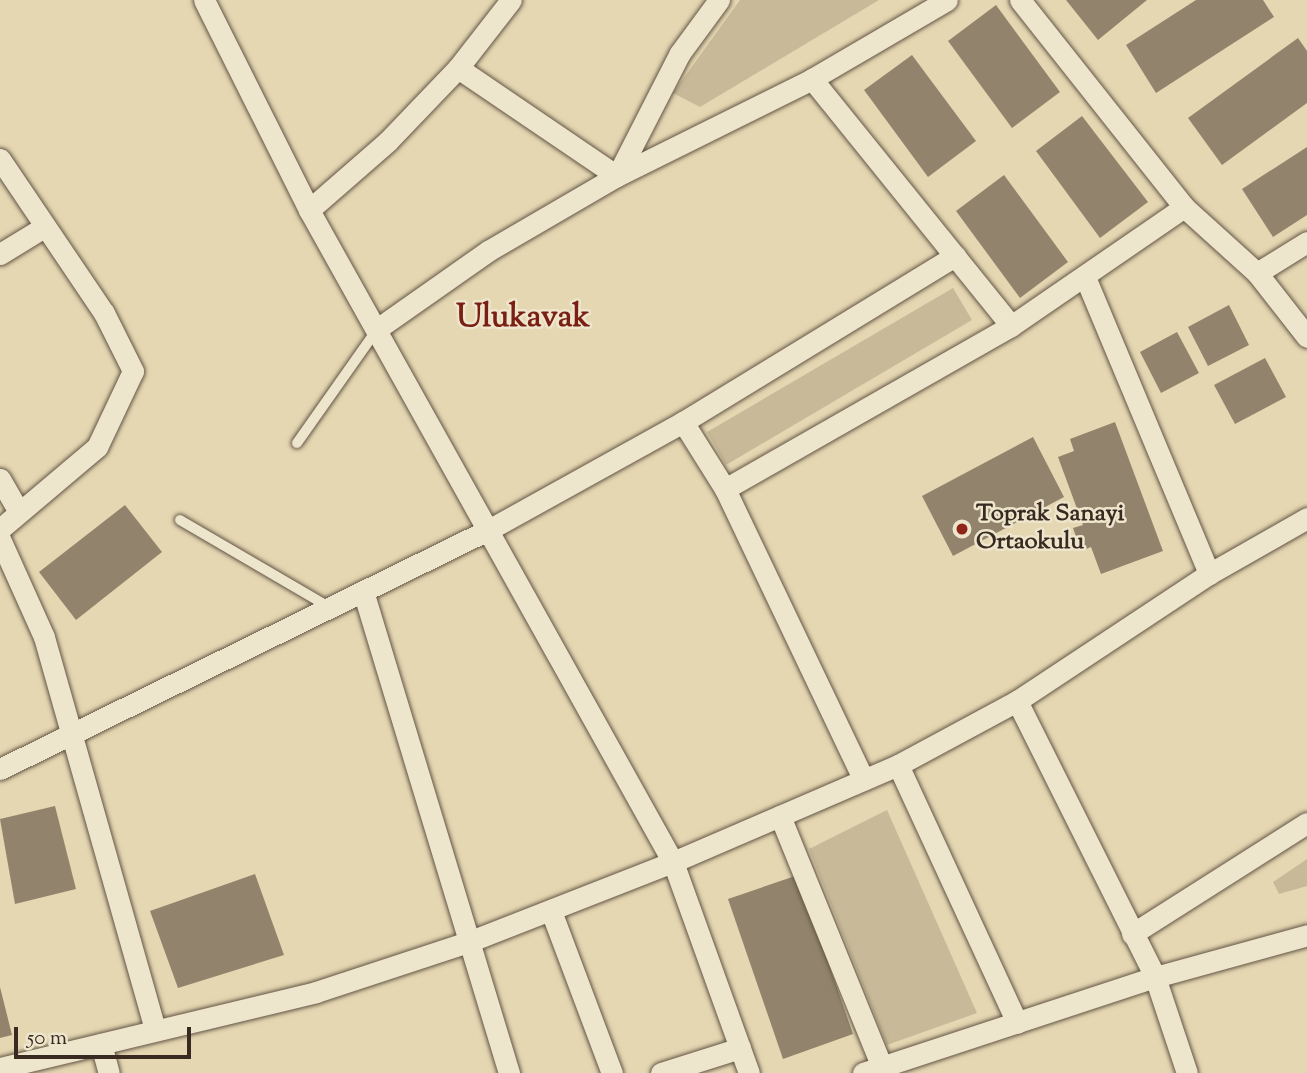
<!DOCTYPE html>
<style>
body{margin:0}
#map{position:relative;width:1307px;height:1073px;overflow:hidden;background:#e5d7b2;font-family:"Sorts Mill Goudy",serif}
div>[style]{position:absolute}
.green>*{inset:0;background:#c8ba99}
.building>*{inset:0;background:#92846c}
.roads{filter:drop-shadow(0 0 2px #635545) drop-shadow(0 0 2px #635545)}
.service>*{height:10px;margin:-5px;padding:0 5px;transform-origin:5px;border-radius:5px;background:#eee5cd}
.minor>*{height:21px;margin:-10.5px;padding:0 10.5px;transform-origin:10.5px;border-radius:10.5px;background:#eee5cd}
.dots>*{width:19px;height:19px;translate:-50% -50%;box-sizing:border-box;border:4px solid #eee5cd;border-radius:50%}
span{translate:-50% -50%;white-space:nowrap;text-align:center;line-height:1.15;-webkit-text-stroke:5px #eee5cd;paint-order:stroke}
.poi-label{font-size:24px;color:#382a21;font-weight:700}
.left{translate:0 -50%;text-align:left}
.district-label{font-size:32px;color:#7a1f14;font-weight:700}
.scale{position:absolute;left:14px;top:1027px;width:177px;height:32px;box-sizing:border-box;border:4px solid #382a21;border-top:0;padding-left:9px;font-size:21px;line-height:24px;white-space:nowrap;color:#382a21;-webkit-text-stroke:5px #eee5cd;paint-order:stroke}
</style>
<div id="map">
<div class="green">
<div style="clip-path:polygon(740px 0,879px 0,700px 107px,673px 93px)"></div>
<div style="clip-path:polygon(953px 288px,972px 320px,726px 465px,707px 432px)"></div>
<div style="clip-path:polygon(887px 810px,977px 1013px,887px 1045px,809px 849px)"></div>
<div style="clip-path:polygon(1307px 859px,1307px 886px,1279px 894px,1273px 882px)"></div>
</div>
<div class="building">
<div style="clip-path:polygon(1066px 0,1147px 0,1098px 40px)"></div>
<div style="clip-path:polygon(1196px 0,1263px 0,1274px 17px,1156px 93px,1126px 45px)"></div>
<div style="clip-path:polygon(996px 5px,1060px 92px,1012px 128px,948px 41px)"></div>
<div style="clip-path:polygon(1298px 38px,1307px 51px,1307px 103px,1222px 165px,1188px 118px)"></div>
<div style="clip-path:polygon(912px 55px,976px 141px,928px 177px,864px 90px)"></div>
<div style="clip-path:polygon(1082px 116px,1148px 202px,1100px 238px,1036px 151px)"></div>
<div style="clip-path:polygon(1307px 147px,1307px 215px,1273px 237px,1242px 189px)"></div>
<div style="clip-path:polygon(1004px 175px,1068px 262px,1020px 298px,956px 211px)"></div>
<div style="clip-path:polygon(1229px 305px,1249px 345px,1208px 366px,1188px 327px)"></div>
<div style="clip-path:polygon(1177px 332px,1199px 373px,1161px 393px,1140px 352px)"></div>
<div style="clip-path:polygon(1265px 358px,1286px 397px,1235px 424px,1214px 385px)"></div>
<div style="clip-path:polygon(1115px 422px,1163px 551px,1101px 574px,1091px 547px,1081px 551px,1073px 528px,1083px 525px,1058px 457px,1074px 451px,1070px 439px)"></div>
<div style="clip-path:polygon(1033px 437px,1064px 497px,953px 556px,922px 496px)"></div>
<div style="clip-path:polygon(125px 505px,162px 552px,76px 620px,39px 572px)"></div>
<div style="clip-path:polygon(55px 806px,76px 889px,15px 904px,0 819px)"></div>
<div style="clip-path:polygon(255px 874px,284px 955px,178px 988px,150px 911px)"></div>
<div style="clip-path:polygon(798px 875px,853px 1034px,783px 1059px,728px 899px)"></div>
<div style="clip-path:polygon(0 987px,12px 1035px,0 1038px)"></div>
</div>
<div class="roads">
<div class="service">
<div style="left:297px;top:443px;width:137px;rotate:-54.8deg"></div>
<div style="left:180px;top:520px;width:173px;rotate:30.3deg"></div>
</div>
<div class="minor">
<div style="left:204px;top:0;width:235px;rotate:63.4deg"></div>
<div style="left:309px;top:210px;width:747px;rotate:60.83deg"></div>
<div style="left:673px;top:862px;width:224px;rotate:70.2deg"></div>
<div style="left:1020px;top:0;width:264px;rotate:51.6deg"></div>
<div style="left:1184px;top:207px;width:98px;rotate:42.1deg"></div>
<div style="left:1257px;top:273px;width:81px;rotate:52deg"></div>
<div style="left:458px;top:68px;width:192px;rotate:34.2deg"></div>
<div style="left:812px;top:79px;width:317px;rotate:51.1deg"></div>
<div style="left:0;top:159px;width:186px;rotate:56deg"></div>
<div style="left:104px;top:313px;width:65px;rotate:63.4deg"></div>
<div style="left:133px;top:371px;width:84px;rotate:115.3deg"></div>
<div style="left:97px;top:447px;width:127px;rotate:139.8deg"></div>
<div style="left:617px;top:176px;width:138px;rotate:-62.9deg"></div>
<div style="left:680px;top:53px;width:66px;rotate:-53.7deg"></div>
<div style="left:309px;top:210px;width:105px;rotate:-41.1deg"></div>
<div style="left:388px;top:141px;width:101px;rotate:-46.2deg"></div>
<div style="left:458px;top:68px;width:86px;rotate:-52.1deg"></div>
<div style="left:0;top:254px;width:52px;rotate:-31.5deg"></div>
<div style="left:1257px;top:273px;width:59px;rotate:-31.8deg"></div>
<div style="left:1085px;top:277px;width:322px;rotate:67.3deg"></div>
<div style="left:377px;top:329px;width:136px;rotate:-35.1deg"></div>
<div style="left:488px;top:251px;width:149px;rotate:-30.2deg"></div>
<div style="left:617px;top:176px;width:218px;rotate:-26.4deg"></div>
<div style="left:812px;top:79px;width:156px;rotate:-30.3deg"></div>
<div style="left:683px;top:422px;width:79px;rotate:57.9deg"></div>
<div style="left:725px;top:489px;width:322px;rotate:64.5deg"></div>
<div style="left:0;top:479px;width:38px;rotate:60deg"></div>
<div style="left:725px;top:489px;width:329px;rotate:-29.7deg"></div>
<div style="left:1011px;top:326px;width:210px;rotate:-34.5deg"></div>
<div style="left:0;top:539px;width:107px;rotate:65.8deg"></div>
<div style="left:44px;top:637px;width:405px;rotate:74.2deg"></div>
<div style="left:363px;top:591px;width:504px;rotate:73.15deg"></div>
<div style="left:1017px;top:701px;width:309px;rotate:63.4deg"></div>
<div style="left:1155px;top:977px;width:101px;rotate:71.6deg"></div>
<div style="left:898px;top:765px;width:284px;rotate:65.2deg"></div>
<div style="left:0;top:769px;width:546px;rotate:-26.1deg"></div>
<div style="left:490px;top:529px;width:221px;rotate:-29deg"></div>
<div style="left:683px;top:422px;width:319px;rotate:-31.4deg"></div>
<div style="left:780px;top:816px;width:271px;rotate:67.9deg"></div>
<div style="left:551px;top:911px;width:173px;rotate:69.4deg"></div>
<div style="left:1132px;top:934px;width:207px;rotate:-32.4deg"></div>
<div style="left:101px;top:1044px;width:30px;rotate:75deg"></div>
<div style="left:0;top:1068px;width:325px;rotate:-13.5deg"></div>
<div style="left:316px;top:992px;width:163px;rotate:-18.2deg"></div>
<div style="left:471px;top:941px;width:217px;rotate:-21.4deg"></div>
<div style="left:673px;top:862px;width:245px;rotate:-23.3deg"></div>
<div style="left:898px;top:765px;width:135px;rotate:-28.3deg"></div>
<div style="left:1017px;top:701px;width:230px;rotate:-33.5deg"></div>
<div style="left:1209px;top:574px;width:113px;rotate:-29.7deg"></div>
<div style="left:661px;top:1073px;width:83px;rotate:-17.6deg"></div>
<div style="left:863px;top:1073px;width:307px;rotate:-18.2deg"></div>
<div style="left:1155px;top:977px;width:158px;rotate:-15.4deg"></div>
</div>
</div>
<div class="dots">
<div style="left:962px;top:529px;background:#8f2418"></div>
</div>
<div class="poi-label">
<span class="left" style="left:976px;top:529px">Toprak Sanayi<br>Ortaokulu</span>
</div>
<div class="district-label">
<span style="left:523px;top:318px">Ulukavak</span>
</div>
<div class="scale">50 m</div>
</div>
